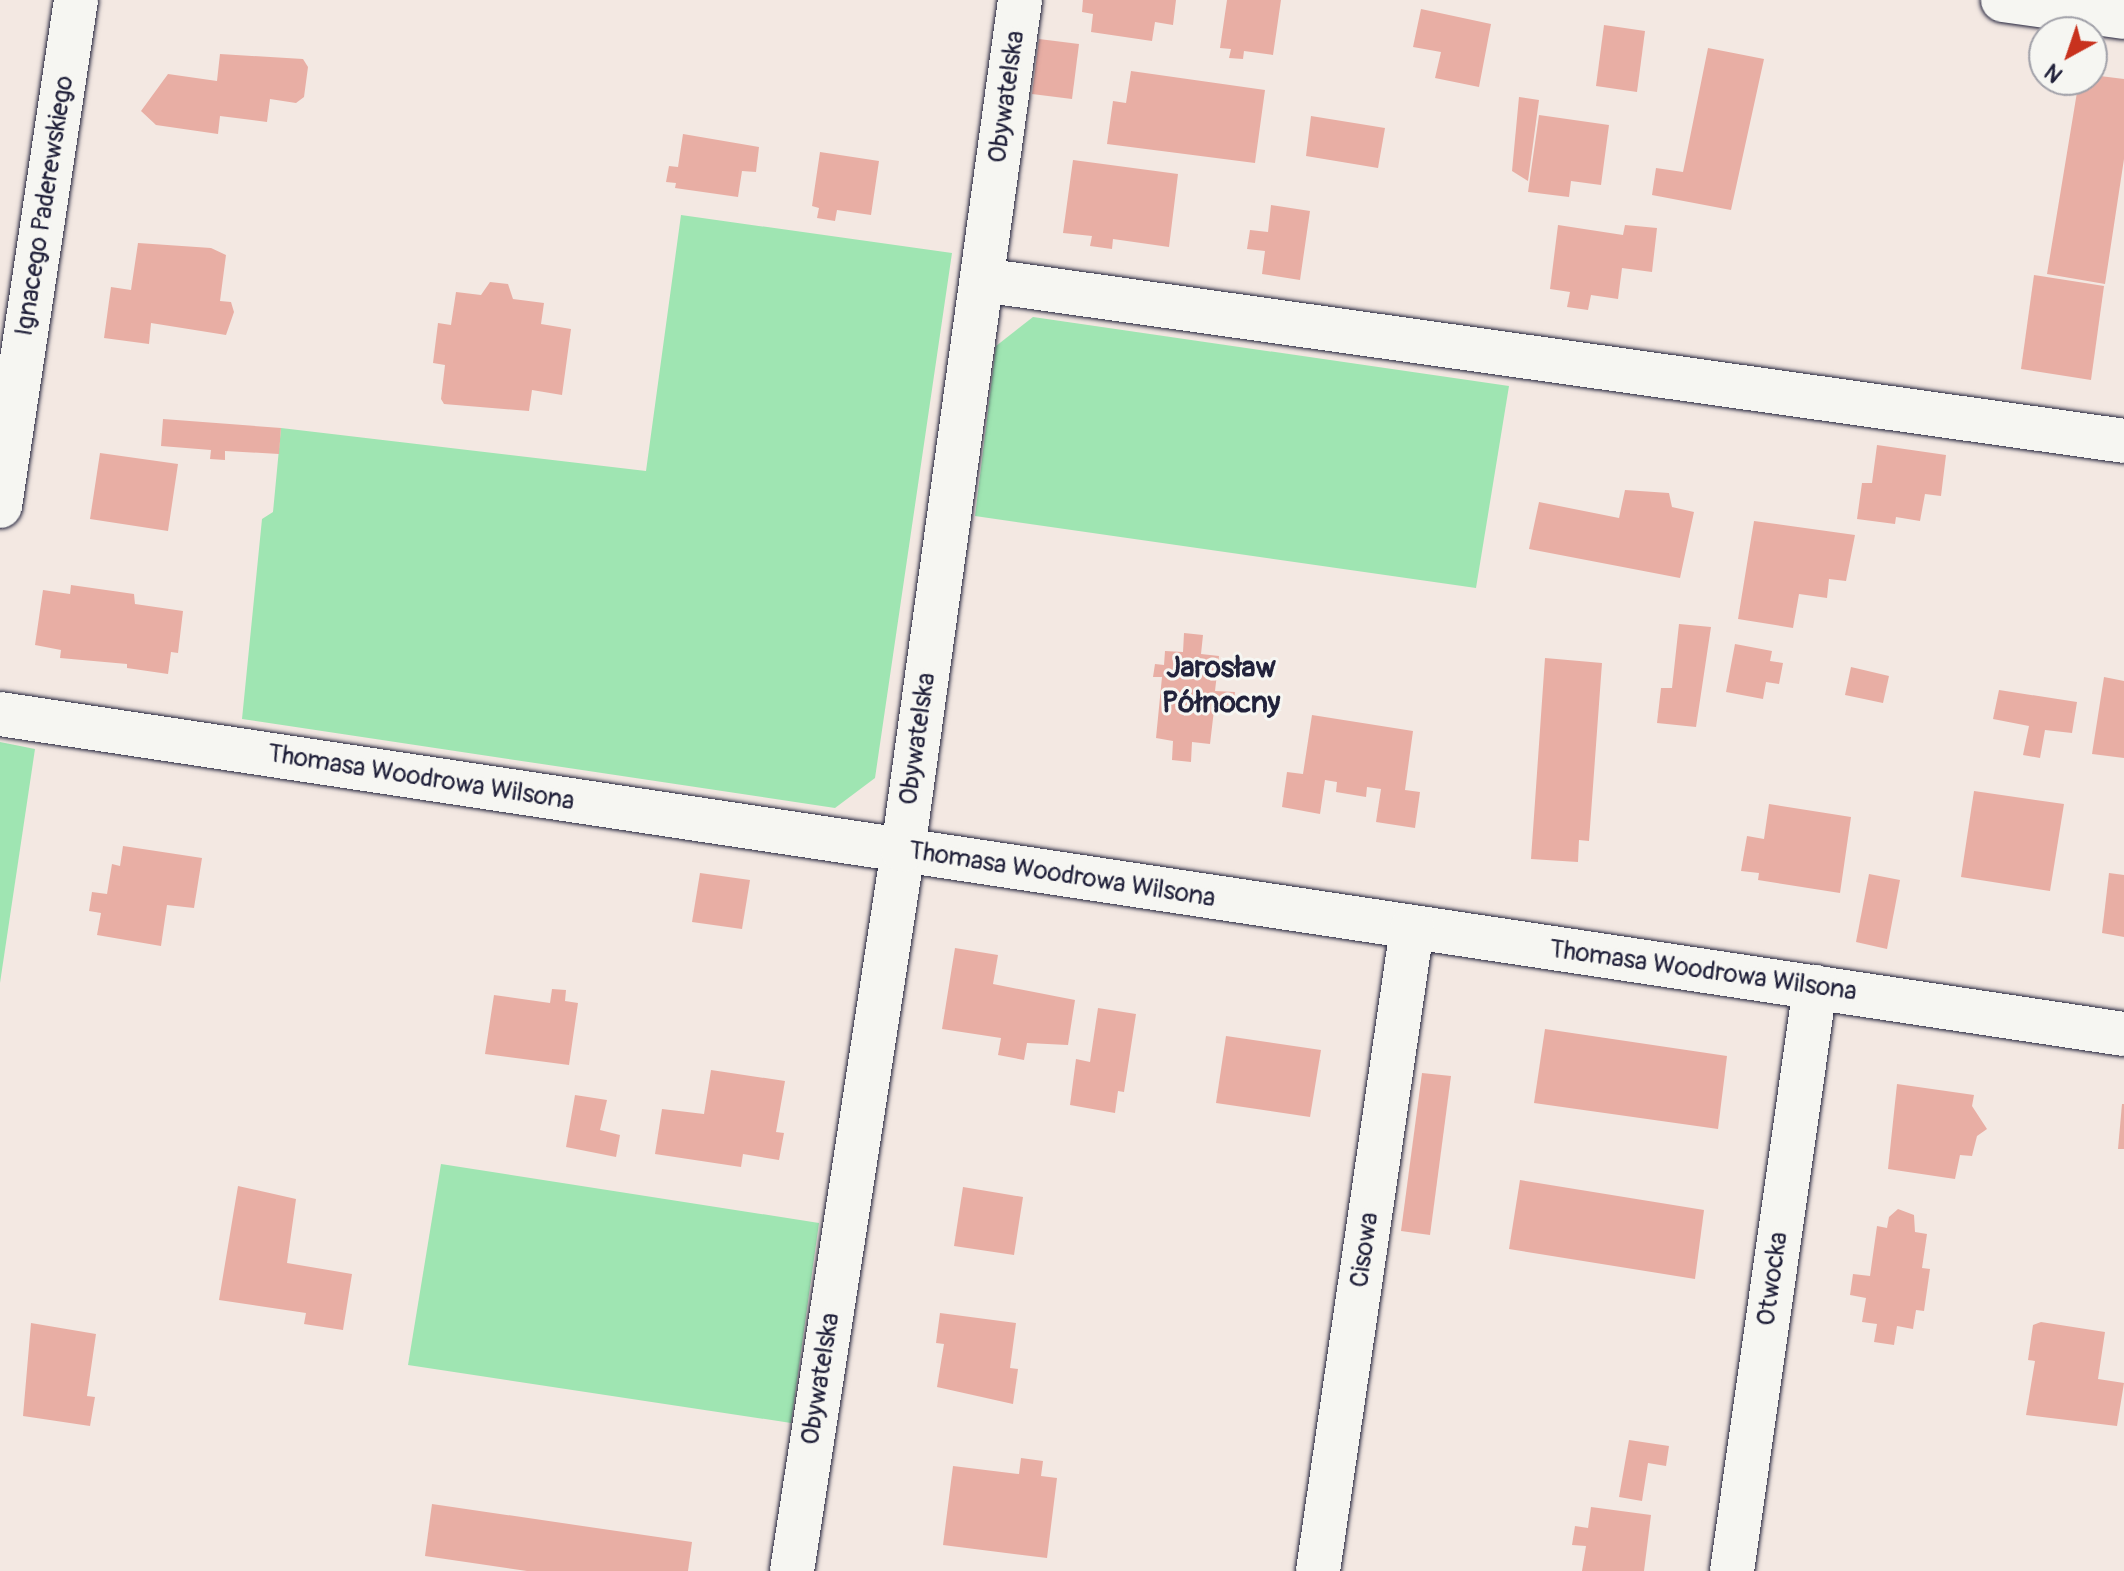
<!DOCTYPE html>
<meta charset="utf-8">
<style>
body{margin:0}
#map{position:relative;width:2124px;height:1571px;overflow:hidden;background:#f3e8e2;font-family:Pangolin,sans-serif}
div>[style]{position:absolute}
.green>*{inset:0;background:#9fe5b2}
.building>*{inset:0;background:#e8aea4}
.roads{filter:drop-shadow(0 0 2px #22223b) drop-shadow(0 0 2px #22223b)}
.minor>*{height:44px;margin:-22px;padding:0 22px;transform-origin:22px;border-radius:22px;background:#f6f6f2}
span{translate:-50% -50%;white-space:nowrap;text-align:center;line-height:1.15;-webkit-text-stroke:6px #f6f6f2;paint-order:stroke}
.street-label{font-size:26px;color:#22223b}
.quarter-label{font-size:30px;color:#22223b;font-weight:700}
.north{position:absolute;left:2028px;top:16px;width:80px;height:80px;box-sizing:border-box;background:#f6f6f2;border:2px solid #a1a1a9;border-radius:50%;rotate:220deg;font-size:22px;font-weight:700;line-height:32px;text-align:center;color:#22223b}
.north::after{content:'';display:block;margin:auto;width:28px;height:36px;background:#c8321e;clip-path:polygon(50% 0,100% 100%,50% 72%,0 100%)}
</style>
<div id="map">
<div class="green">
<div style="clip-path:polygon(681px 215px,952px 253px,875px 778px,835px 808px,242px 719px,262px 519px,273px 512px,281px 428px,646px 471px)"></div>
<div style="clip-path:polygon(1033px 317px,1509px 386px,1476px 588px,975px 516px,996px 346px)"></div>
<div style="clip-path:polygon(0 742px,35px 749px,0 983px)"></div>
<div style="clip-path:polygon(441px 1164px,819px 1223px,791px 1423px,408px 1365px)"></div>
</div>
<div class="building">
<div style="clip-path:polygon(1083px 0,1176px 0,1173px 25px,1155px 22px,1152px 41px,1091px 32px,1093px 14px,1082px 12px)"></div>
<div style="clip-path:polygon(1227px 0,1281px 0,1273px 55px,1244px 51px,1243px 59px,1229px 58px,1231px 49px,1220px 48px)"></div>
<div style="clip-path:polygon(1421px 9px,1491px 24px,1479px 87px,1435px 78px,1441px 52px,1413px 47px)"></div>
<div style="clip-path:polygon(1604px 25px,1645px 31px,1637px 92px,1596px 86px)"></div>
<div style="clip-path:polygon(1039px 39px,1079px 44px,1072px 99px,1032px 94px)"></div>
<div style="clip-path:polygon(1708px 48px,1764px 59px,1731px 210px,1652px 195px,1656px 168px,1683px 172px)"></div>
<div style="clip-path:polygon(220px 54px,303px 59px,308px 67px,304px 97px,296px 103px,270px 99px,267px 122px,220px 116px,218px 134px,156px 125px,141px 111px,168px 74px,217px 81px)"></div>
<div style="clip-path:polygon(1131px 71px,1265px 90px,1255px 163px,1107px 144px,1113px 101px,1126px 103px)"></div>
<div style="clip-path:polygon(2092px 75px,2124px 79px,2124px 159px,2105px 284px,2047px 274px,2079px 80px,2092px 80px)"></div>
<div style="clip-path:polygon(1519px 97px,1539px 100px,1528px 181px,1512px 171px)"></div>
<div style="clip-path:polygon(1539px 115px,1609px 125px,1601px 185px,1571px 181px,1569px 197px,1528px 192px)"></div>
<div style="clip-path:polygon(1311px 116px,1385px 128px,1378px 168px,1306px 156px)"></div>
<div style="clip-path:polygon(683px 134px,759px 147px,756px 172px,742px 171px,738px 197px,675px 188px,676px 183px,666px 182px,669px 166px,678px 167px)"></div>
<div style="clip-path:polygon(820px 152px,879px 161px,871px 215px,837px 210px,835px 221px,817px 218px,819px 208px,812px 206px)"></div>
<div style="clip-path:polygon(1073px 160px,1178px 174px,1169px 247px,1113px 239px,1112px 249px,1090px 246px,1092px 236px,1063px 233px)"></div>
<div style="clip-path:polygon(1271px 205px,1310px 211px,1300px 280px,1262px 274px,1265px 251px,1247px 249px,1250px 230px,1268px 232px)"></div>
<div style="clip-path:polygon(1558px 225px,1623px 235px,1625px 225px,1657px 228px,1652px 272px,1622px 268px,1618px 299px,1591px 295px,1588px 310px,1567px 307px,1570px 292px,1550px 289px)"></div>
<div style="clip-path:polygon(138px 243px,211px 248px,226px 255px,220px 301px,231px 302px,234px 312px,226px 335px,151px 323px,149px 344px,104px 338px,111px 287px,131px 290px)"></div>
<div style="clip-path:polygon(2034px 275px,2104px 286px,2091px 380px,2021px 369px)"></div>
<div style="clip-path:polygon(490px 282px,508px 284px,513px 299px,544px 303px,541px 324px,571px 329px,562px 395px,532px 390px,529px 411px,444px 404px,441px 399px,445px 365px,433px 363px,438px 323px,451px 325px,456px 292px,481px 295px)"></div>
<div style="clip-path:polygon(163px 419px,281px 428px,279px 454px,225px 451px,225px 460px,210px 459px,211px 450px,161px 446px)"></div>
<div style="clip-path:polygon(1877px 445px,1946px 455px,1941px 496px,1925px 494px,1920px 521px,1896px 517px,1895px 524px,1857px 519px,1862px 483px,1872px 483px)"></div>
<div style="clip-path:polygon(100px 453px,178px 464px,168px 531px,90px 519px)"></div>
<div style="clip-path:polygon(1625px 490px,1669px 493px,1672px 507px,1694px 512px,1680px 578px,1529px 549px,1539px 502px,1619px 518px)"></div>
<div style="clip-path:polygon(1754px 521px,1855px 535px,1846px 581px,1829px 579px,1827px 598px,1799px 594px,1793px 628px,1738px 619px)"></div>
<div style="clip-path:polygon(71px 585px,134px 594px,135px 604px,183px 611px,178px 653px,171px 652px,168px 674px,127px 668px,127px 664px,60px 658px,61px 650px,35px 645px,43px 590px,70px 594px)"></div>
<div style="clip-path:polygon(1679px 624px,1711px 627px,1696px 727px,1657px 723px,1661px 688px,1672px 688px)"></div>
<div style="clip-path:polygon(1184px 633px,1203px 635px,1201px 654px,1219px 656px,1215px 691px,1235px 692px,1233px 711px,1214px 710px,1210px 744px,1192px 742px,1191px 762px,1172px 760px,1173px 741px,1156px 738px,1162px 677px,1153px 677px,1155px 664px,1164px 665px,1165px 651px,1183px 652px)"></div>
<div style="clip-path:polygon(1735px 644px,1772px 651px,1770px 661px,1783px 663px,1779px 684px,1766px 682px,1763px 699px,1726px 692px)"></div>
<div style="clip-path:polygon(1545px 658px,1602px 663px,1589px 841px,1579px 840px,1578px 862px,1531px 859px)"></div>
<div style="clip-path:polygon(1851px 667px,1889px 676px,1883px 703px,1845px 695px)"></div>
<div style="clip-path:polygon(2104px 677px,2124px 681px,2124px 758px,2092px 754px)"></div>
<div style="clip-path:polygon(1999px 690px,2077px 702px,2072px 733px,2045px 730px,2040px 758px,2023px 755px,2029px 726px,1993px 719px)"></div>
<div style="clip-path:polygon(1312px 715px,1413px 731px,1405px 790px,1420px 792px,1415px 828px,1376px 822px,1381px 789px,1367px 787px,1366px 797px,1336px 792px,1337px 782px,1325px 780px,1320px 814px,1282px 807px,1287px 772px,1303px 774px)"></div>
<div style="clip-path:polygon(1974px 791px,2064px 804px,2050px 891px,1961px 877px)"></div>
<div style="clip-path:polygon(1769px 804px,1851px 817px,1840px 893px,1758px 880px,1759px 873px,1741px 871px,1747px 836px,1764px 839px)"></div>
<div style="clip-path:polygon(123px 846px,202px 858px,194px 908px,167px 905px,161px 946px,97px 935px,101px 913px,89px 911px,92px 892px,107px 894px,112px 864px,120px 866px)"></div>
<div style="clip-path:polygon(700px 873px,750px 880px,742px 929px,692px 922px)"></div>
<div style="clip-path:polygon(2109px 873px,2124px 875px,2124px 937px,2102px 933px)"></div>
<div style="clip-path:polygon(1869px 874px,1900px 880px,1887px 949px,1856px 942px)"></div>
<div style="clip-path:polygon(955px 948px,998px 955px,993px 984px,1075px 1000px,1068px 1045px,1027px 1043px,1024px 1060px,998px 1055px,1001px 1038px,942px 1029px)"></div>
<div style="clip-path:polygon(552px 989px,566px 990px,565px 1001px,578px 1003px,569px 1065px,485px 1054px,494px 995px,550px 1003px)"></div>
<div style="clip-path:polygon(1098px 1008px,1136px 1014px,1124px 1092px,1118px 1091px,1115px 1113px,1070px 1105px,1076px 1059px,1090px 1062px)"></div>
<div style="clip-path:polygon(1545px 1029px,1727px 1056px,1718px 1129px,1534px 1103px)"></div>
<div style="clip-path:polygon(1226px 1036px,1321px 1050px,1310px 1117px,1216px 1103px)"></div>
<div style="clip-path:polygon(711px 1070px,785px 1081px,776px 1132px,784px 1133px,779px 1160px,743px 1154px,741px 1167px,655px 1154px,662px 1109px,704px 1114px)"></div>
<div style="clip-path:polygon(1422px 1073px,1451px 1076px,1430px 1235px,1401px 1231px)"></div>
<div style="clip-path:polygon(1897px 1084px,1974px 1095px,1972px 1106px,1987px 1129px,1977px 1136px,1972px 1156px,1960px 1155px,1955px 1179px,1888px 1169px)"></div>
<div style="clip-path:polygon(575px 1095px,607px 1100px,600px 1130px,620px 1135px,616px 1157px,566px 1147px)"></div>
<div style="clip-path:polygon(2122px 1104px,2124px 1104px,2124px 1149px,2118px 1149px)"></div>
<div style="clip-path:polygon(1520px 1180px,1704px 1210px,1695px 1279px,1509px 1249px)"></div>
<div style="clip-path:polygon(238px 1186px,296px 1199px,287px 1263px,352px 1274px,343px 1330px,304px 1324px,306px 1313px,219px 1300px)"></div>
<div style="clip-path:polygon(963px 1187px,1023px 1197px,1014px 1255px,954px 1246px)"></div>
<div style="clip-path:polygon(1898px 1209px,1914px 1215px,1915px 1232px,1927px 1234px,1922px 1268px,1930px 1269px,1924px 1311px,1916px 1310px,1913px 1329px,1897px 1326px,1894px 1345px,1874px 1342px,1877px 1324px,1862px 1322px,1866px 1298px,1850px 1295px,1853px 1274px,1870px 1276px,1877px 1226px,1887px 1228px,1889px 1217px)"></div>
<div style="clip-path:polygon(940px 1313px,1016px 1323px,1010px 1368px,1018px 1369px,1013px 1404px,937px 1387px,944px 1344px,936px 1343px)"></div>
<div style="clip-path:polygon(2041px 1322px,2105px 1332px,2098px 1379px,2124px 1383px,2117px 1426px,2026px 1415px,2035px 1361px,2028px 1360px,2033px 1325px)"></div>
<div style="clip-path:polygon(31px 1323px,96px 1334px,87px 1396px,95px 1397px,90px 1426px,23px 1416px)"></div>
<div style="clip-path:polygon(1629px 1440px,1669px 1446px,1666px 1466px,1648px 1463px,1642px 1501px,1619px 1497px)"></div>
<div style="clip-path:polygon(1021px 1458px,1043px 1461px,1041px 1476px,1057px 1478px,1047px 1558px,943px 1545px,953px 1466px,1019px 1474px)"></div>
<div style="clip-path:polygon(432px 1504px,692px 1542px,688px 1571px,527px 1571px,425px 1556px)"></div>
<div style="clip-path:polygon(1591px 1507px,1651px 1515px,1644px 1571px,1582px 1571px,1586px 1546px,1572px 1545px,1575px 1526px,1588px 1528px)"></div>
</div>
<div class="roads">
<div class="minor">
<div style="left:2003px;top:0;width:122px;rotate:8deg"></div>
<div style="left:982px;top:280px;width:1153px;rotate:8.02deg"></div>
<div style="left:0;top:506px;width:512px;rotate:-81.46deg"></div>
<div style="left:0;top:714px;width:2148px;rotate:8.57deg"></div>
<div style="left:792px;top:1571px;width:729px;rotate:-81.25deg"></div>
<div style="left:903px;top:850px;width:858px;rotate:-82.16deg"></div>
<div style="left:1318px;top:1571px;width:650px;rotate:-81.68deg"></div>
<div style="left:1732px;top:1571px;width:590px;rotate:-81.91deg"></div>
</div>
</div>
<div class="street-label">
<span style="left:1007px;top:97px;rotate:-82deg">Obywatelska</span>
<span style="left:45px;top:206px;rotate:-81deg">Ignacego Paderewskiego</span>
<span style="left:918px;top:739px;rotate:-82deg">Obywatelska</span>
<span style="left:421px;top:778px;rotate:9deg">Thomasa Woodrowa Wilsona</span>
<span style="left:1062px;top:875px;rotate:9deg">Thomasa Woodrowa Wilsona</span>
<span style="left:1703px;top:971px;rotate:8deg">Thomasa Woodrowa Wilsona</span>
<span style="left:1365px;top:1250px;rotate:-82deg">Cisowa</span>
<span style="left:1773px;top:1279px;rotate:-82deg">Otwocka</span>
<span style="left:821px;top:1379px;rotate:-81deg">Obywatelska</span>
</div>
<div class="quarter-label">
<span style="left:1221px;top:685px">Jarosław<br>Północny</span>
</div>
<div class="north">N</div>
</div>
